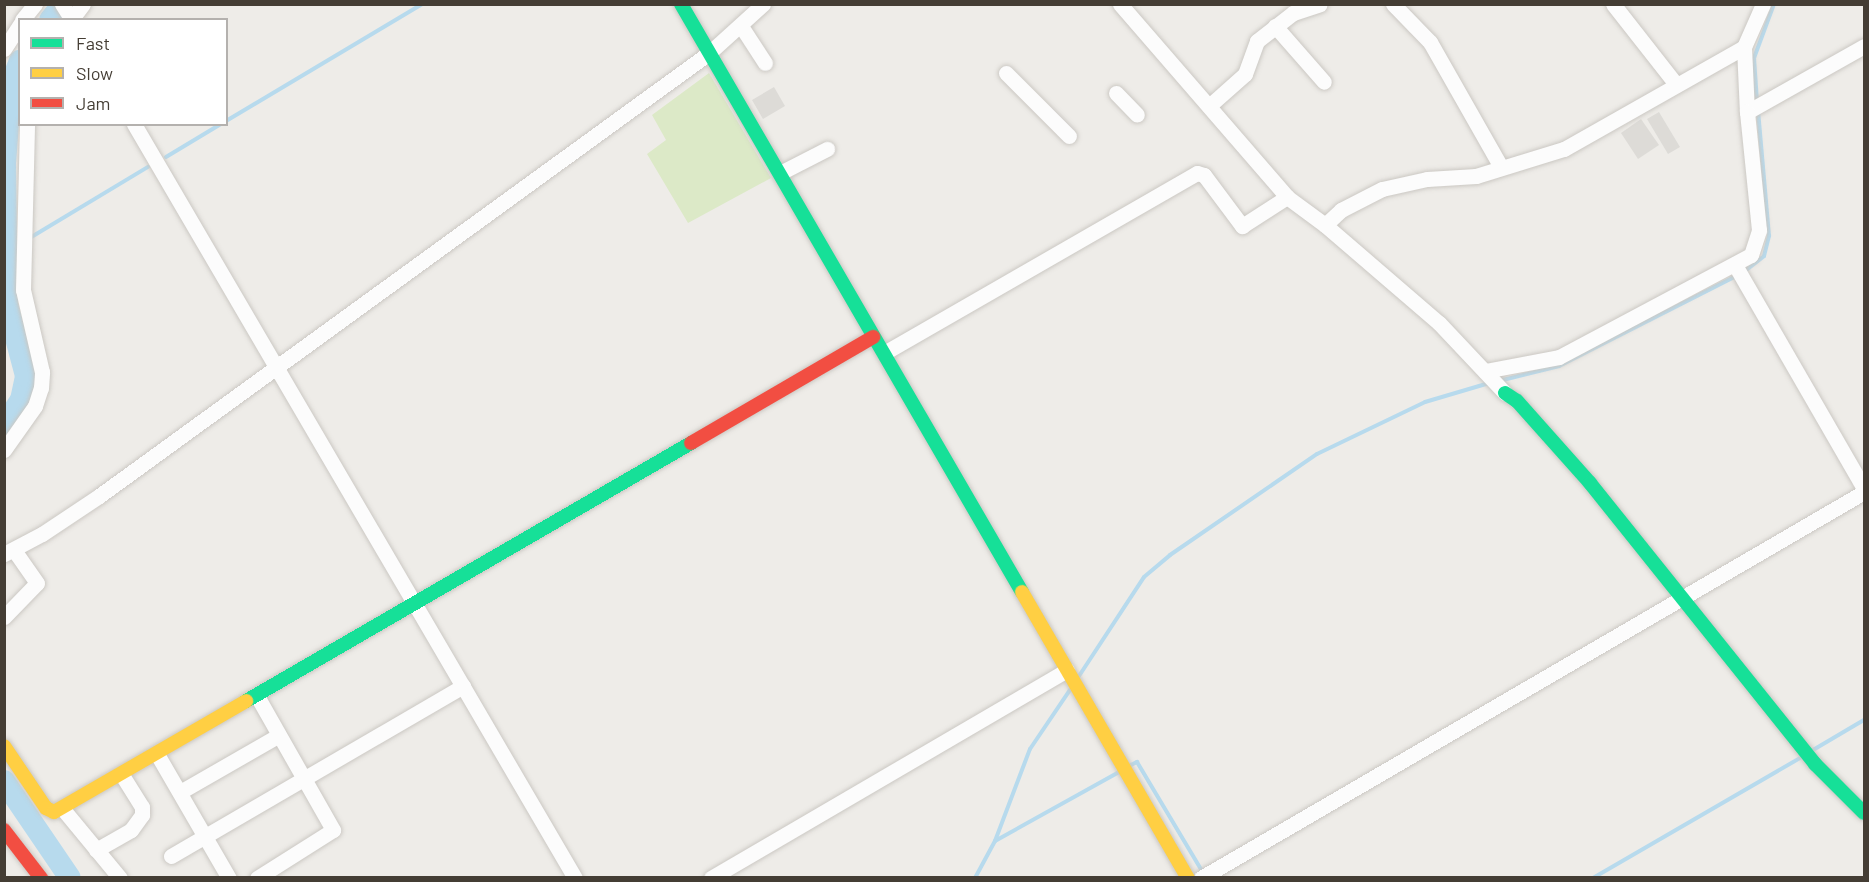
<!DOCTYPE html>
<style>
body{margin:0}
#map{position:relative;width:1869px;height:882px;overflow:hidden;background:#eeece8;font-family:Barlow,sans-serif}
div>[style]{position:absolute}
.green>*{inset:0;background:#dce9c7}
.parking>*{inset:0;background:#dddbd7}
.stream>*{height:4px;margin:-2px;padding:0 2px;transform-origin:2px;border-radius:2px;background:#b7daed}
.river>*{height:22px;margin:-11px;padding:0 11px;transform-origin:11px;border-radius:11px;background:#b7daed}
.roads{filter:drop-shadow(0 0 2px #cbc8c3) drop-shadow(0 0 2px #cbc8c3)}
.street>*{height:15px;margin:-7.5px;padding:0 7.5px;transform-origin:7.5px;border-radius:7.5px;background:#fcfcfc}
.fast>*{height:14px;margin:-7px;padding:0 7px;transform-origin:7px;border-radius:7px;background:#16e098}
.slow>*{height:14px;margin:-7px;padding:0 7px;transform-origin:7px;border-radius:7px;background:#ffcf43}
.jam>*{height:14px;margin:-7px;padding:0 7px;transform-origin:7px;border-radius:7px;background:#f24e42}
span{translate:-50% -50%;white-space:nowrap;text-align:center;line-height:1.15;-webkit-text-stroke:4.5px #fff;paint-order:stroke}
.frame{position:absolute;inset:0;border:6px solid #443d34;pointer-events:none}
.legend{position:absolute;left:18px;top:18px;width:210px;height:108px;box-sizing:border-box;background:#fff;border:2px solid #b4b1ae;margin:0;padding:8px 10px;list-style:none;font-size:18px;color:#443d34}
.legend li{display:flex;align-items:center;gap:12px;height:30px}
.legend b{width:30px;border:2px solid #b4b1ae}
</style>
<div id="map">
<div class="green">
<div style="clip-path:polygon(709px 73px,771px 178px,688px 223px,647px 154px,666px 140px,652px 115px)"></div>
</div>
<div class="parking">
<div style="clip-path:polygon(774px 87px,785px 106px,763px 119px,752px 100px)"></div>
<div style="clip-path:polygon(1659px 112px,1680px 147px,1668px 154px,1647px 119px)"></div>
<div style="clip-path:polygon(1641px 119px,1659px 145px,1638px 159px,1621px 133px)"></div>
</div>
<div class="stream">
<div style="left:1757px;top:102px;width:44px;rotate:-93.9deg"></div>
<div style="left:1754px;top:58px;width:58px;rotate:-69.7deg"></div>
<div style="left:226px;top:121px;width:228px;rotate:-30.8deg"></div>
<div style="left:166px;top:157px;width:64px;rotate:-31deg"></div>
<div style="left:28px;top:239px;width:140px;rotate:-31deg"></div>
<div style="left:8px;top:250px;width:15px;rotate:-28deg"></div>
<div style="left:1745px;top:271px;width:24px;rotate:-38deg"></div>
<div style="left:1764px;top:256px;width:21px;rotate:-76deg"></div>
<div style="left:1769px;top:236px;width:127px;rotate:-95deg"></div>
<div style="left:1499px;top:381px;width:62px;rotate:-14deg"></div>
<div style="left:1559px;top:366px;width:201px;rotate:-26.9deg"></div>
<div style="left:1079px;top:676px;width:118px;rotate:-56.7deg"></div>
<div style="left:1144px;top:577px;width:34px;rotate:-40deg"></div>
<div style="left:1170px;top:555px;width:178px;rotate:-34.5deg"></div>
<div style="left:1317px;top:454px;width:120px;rotate:-25.7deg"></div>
<div style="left:1425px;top:402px;width:67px;rotate:-16.5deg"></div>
<div style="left:1813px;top:750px;width:59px;rotate:-30.5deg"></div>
<div style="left:1131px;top:765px;width:7px;rotate:-27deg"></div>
<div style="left:1137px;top:762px;width:127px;rotate:59.2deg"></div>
<div style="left:995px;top:841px;width:142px;rotate:-29.1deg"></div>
<div style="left:975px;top:878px;width:42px;rotate:-61.6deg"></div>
<div style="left:995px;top:841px;width:98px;rotate:-69.2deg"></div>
<div style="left:1030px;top:749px;width:71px;rotate:-55.9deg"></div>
<div style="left:1593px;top:878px;width:241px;rotate:-30.1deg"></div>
</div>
<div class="river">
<div style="left:50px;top:20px;width:21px;rotate:-51deg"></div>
<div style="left:4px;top:425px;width:30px;rotate:-56deg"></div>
<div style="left:21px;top:400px;width:25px;rotate:-78deg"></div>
<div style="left:26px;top:376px;width:74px;rotate:-104.8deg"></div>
<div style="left:7px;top:304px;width:140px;rotate:-90.8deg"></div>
<div style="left:5px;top:164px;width:80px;rotate:-85.7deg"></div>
<div style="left:11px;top:84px;width:25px;rotate:-69deg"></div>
<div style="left:4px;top:781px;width:117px;rotate:55.8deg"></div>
</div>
<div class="roads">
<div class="street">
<div style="left:62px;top:4px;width:19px;rotate:58deg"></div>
<div style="left:1120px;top:4px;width:255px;rotate:49.1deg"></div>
<div style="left:1287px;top:197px;width:47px;rotate:36.4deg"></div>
<div style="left:1325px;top:225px;width:150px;rotate:40.7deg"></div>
<div style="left:1439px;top:323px;width:96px;rotate:46.7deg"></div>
<div style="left:1393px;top:4px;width:53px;rotate:45.8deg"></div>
<div style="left:1430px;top:42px;width:144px;rotate:60.4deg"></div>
<div style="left:1613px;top:4px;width:100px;rotate:51.9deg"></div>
<div style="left:1763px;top:4px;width:47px;rotate:113.8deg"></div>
<div style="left:1744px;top:47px;width:65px;rotate:87.4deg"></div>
<div style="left:1747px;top:112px;width:134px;rotate:-29.4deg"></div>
<div style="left:22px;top:20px;width:21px;rotate:-51deg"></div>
<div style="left:71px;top:20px;width:20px;rotate:-53deg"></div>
<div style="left:741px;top:26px;width:44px;rotate:57deg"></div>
<div style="left:1275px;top:26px;width:74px;rotate:48.8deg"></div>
<div style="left:4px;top:49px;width:30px;rotate:-57deg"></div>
<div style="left:1006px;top:73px;width:89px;rotate:45deg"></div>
<div style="left:1116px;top:93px;width:30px;rotate:46deg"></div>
<div style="left:1209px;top:106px;width:48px;rotate:-41.6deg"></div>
<div style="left:1245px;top:74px;width:35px;rotate:-70deg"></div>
<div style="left:1257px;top:41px;width:46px;rotate:-37.9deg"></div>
<div style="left:1293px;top:13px;width:28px;rotate:-18deg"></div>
<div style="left:134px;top:124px;width:873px;rotate:59.68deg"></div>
<div style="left:780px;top:173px;width:53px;rotate:-27.1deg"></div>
<div style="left:1325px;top:225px;width:22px;rotate:-43deg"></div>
<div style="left:1341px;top:210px;width:46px;rotate:-27.1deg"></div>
<div style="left:1382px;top:189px;width:46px;rotate:-12.5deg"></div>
<div style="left:1427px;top:179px;width:49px;rotate:-3.5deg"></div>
<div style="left:1476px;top:176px;width:92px;rotate:-17.1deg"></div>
<div style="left:1564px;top:149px;width:207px;rotate:-29.5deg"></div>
<div style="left:1735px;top:265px;width:258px;rotate:60deg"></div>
<div style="left:884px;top:353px;width:361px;rotate:-29.9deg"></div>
<div style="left:1197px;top:173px;width:7px;rotate:16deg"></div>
<div style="left:1204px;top:175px;width:64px;rotate:53.3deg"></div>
<div style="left:1242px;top:226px;width:54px;rotate:-32.8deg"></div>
<div style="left:1485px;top:371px;width:75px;rotate:-10.7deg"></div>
<div style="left:1559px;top:357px;width:217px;rotate:-28deg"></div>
<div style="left:1751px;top:255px;width:26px;rotate:-72deg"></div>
<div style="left:1759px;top:230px;width:119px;rotate:-95.8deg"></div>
<div style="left:4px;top:450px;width:54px;rotate:-54.8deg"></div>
<div style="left:35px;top:406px;width:19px;rotate:-72deg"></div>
<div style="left:41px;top:388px;width:16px;rotate:-86deg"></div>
<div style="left:42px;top:372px;width:84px;rotate:-103deg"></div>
<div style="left:23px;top:290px;width:166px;rotate:-88.6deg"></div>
<div style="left:4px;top:554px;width:43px;rotate:-27.8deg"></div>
<div style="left:42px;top:534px;width:69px;rotate:-33.7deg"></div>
<div style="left:99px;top:496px;width:754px;rotate:-35.99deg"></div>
<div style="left:709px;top:53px;width:73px;rotate:-42.2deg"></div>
<div style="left:4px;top:617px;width:47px;rotate:-45.9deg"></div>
<div style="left:37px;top:583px;width:40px;rotate:-124.9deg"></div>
<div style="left:257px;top:696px;width:154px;rotate:60.4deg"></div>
<div style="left:333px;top:830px;width:90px;rotate:147.7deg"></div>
<div style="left:157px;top:754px;width:143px;rotate:59.9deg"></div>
<div style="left:180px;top:792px;width:114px;rotate:-29.9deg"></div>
<div style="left:62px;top:808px;width:91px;rotate:50.4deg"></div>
<div style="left:96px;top:850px;width:40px;rotate:-29.7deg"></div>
<div style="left:131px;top:830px;width:19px;rotate:-54deg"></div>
<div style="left:142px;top:815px;width:8px;rotate:-90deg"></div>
<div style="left:142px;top:807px;width:39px;rotate:-122deg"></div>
<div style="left:171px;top:856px;width:338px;rotate:-30.2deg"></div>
<div style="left:711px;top:878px;width:412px;rotate:-30.3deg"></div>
<div style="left:1201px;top:878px;width:767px;rotate:-30.21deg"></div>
</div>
<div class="fast">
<div style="left:681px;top:4px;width:680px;rotate:59.89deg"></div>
<div style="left:1505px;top:393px;width:14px;rotate:34deg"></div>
<div style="left:1517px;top:401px;width:110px;rotate:48.3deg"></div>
<div style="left:1590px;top:483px;width:360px;rotate:51.3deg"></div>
<div style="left:1815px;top:764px;width:69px;rotate:45deg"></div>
<div style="left:246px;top:701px;width:514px;rotate:-30.1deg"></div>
</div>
<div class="slow">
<div style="left:1022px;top:592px;width:331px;rotate:59.9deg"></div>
<div style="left:4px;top:746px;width:75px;rotate:55.9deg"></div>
<div style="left:46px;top:808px;width:9px;rotate:27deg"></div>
<div style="left:54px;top:812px;width:222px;rotate:-30deg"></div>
</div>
<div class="jam">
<div style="left:691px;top:443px;width:211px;rotate:-30.2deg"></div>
<div style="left:4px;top:830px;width:61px;rotate:52.4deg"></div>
</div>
</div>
<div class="frame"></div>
<ul class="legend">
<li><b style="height:8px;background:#16e098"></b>Fast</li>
<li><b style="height:8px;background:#ffcf43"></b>Slow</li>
<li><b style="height:8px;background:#f24e42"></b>Jam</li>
</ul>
</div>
